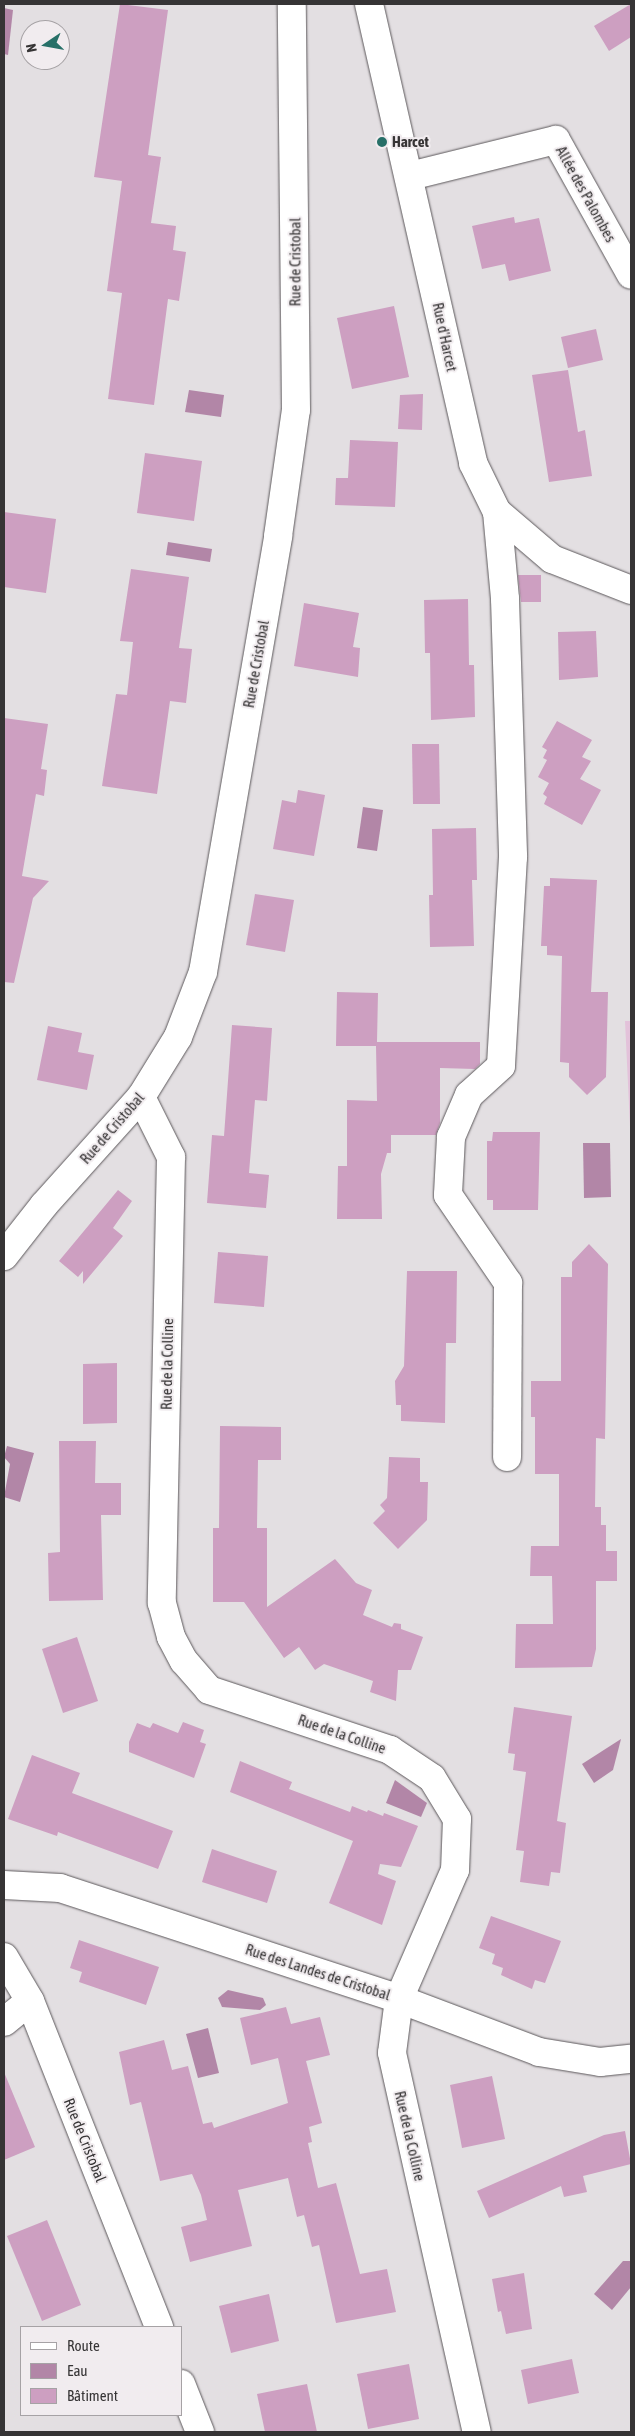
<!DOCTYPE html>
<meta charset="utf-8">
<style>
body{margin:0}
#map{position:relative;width:635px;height:2436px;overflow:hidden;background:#e3dfe2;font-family:"Asap Condensed",sans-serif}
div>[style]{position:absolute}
.green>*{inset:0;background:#e3c2da}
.water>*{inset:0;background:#b286a7}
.building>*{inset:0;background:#cd9fc1}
.roads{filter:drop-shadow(0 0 1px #5c585b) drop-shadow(0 0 1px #5c585b)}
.street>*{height:28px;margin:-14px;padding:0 14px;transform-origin:14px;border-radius:14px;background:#fff}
.dots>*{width:14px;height:14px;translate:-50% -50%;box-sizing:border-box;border:2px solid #f1ecef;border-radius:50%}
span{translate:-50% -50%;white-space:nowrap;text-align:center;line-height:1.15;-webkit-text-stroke:4px #f1ecef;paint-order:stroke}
.poi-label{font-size:15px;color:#363435;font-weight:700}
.left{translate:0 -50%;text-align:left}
.street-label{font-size:15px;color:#363435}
.frame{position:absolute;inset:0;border:5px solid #363435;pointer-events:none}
.legend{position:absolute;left:20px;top:2326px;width:162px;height:90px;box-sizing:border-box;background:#f1ecef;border:1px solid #a6a2a5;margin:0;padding:6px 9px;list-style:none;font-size:15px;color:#363435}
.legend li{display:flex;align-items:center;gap:10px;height:25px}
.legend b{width:25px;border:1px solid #a6a2a5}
.north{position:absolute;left:20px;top:20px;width:50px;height:50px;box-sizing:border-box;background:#f1ecef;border:1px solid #a6a2a5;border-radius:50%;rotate:258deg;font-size:14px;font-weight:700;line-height:20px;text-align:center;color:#363435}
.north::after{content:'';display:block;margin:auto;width:18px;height:22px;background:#277068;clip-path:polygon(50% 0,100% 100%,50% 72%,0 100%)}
</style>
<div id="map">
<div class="green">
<div style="clip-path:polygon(625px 1021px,631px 1021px,631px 1147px)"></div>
</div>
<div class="water">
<div style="clip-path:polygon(4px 8px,13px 10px,8px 55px,4px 54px)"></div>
<div style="clip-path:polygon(189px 390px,224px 395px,221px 417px,185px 412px)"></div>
<div style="clip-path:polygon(168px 542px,212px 549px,210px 562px,166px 555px)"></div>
<div style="clip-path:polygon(363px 807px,383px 810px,377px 851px,357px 848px)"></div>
<div style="clip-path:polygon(583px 1143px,610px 1143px,611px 1197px,584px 1198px)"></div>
<div style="clip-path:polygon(7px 1446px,34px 1453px,20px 1502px,4px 1497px,10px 1464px,4px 1457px)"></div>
<div style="clip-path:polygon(621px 1739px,613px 1770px,594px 1783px,582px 1764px)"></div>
<div style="clip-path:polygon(395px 1780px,427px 1803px,421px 1817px,386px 1803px)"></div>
<div style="clip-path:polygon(228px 1990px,263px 1998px,266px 2005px,260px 2010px,222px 2007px,218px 1998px)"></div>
<div style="clip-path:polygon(208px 2028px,219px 2073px,198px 2078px,186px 2034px)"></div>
<div style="clip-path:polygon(623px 2261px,631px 2261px,631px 2287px,612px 2310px,594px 2294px)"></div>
</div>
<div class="building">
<div style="clip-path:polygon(120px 4px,168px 10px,148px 155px,161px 157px,151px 223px,176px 226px,173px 250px,186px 252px,179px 301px,168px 299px,154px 405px,108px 399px,122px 293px,107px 291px,122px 181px,94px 177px)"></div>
<div style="clip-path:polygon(631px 4px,631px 37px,609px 51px,594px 26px)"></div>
<div style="clip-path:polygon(514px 217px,515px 223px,539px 218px,551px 271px,509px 281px,505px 264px,482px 269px,472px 226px)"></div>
<div style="clip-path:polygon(394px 306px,409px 377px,352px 389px,337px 318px)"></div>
<div style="clip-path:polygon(596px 329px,603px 360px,568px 368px,561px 337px)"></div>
<div style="clip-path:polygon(568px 370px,578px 432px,585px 430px,592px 476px,549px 482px,532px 375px)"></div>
<div style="clip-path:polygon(423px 394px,422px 430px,398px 429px,400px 395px)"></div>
<div style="clip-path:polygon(350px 440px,398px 442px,395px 507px,335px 505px,336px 478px,348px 478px)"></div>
<div style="clip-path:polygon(145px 453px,202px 461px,194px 521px,137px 513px)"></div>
<div style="clip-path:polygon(4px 512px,56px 519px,46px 593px,4px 587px)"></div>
<div style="clip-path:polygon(131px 569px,189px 577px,179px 648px,192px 649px,186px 703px,170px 701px,157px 794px,102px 786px,116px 694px,127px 695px,133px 642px,120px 641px)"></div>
<div style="clip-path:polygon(518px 575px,541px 575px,541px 602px,521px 602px)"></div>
<div style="clip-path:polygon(468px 599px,469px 665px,474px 665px,475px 717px,431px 720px,430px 653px,425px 653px,424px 600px)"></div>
<div style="clip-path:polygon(304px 603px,359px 613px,353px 647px,360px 648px,358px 677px,294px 666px)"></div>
<div style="clip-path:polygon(596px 631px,598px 677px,559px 680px,558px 632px)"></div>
<div style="clip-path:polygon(4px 718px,48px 724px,41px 769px,47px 770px,44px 796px,36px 794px,22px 876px,49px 881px,33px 898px,14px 983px,4px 982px)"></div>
<div style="clip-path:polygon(557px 721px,592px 740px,582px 757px,591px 761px,580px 779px,601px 790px,582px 825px,544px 804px,547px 797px,543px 794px,549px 783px,538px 777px,547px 760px,543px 758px,547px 750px,542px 747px)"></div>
<div style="clip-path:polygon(412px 744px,439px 744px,440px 804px,413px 804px)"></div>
<div style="clip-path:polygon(298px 790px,325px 795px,314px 856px,273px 849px,282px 800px,296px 803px)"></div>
<div style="clip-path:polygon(476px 828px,477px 880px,472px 880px,474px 946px,430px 947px,429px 895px,433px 895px,432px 829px)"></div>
<div style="clip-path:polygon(550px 878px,597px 880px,591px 992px,608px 992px,606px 1077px,587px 1095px,569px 1077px,569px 1063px,560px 1062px,562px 956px,547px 955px,547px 946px,541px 946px,544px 886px,550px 886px)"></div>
<div style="clip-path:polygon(255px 894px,294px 900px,285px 952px,246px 945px)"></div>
<div style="clip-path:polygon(337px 992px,378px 993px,377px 1042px,480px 1042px,480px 1064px,475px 1069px,440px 1068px,440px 1123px,436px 1135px,391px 1135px,391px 1153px,387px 1153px,381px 1174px,382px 1219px,337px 1219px,338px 1166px,347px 1166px,347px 1100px,377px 1101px,376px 1046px,336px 1046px)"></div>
<div style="clip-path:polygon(232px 1025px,272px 1028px,267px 1101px,255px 1100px,249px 1173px,269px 1175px,266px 1208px,207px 1203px,212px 1135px,224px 1136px)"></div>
<div style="clip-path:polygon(48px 1026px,82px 1033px,78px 1052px,94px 1055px,87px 1090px,37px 1080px)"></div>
<div style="clip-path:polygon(493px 1132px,540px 1132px,538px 1210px,493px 1210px,493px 1200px,487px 1200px,487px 1141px,492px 1141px)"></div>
<div style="clip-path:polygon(118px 1190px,132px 1201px,113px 1228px,123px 1236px,83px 1284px,83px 1271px,78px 1277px,59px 1261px)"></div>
<div style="clip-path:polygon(589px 1244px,608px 1264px,605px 1439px,596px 1438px,595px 1507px,601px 1507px,601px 1525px,606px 1525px,606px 1551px,617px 1551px,617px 1581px,596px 1581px,596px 1649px,592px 1667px,515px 1668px,516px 1624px,553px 1624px,552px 1576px,530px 1576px,531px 1546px,559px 1546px,559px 1474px,535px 1474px,535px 1417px,531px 1417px,531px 1381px,561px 1381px,561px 1277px,572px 1277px,572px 1262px)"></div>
<div style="clip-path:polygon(218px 1252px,268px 1256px,264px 1307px,214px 1303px)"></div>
<div style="clip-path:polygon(407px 1271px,457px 1271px,456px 1343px,446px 1343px,445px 1423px,401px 1421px,401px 1405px,396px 1405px,395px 1381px,404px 1366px)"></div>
<div style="clip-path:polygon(117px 1363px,117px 1423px,83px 1424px,83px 1364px)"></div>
<div style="clip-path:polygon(220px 1426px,281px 1427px,281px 1460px,258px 1460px,257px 1528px,267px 1528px,267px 1607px,335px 1559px,356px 1583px,372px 1590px,363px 1615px,392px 1627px,394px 1623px,401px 1624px,401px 1629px,423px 1637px,411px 1670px,398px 1670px,396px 1701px,370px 1692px,373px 1681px,324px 1664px,315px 1670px,299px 1647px,284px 1658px,244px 1602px,213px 1602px,213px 1528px,219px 1528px)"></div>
<div style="clip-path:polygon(59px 1441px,96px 1441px,95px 1483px,121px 1483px,121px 1515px,101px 1515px,103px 1600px,49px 1601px,48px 1553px,60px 1552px)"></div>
<div style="clip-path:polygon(389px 1457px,420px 1458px,420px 1482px,428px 1482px,427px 1520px,398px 1549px,373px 1523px,385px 1511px,380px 1505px,387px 1498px)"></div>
<div style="clip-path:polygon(77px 1637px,98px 1701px,63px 1713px,42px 1649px)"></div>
<div style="clip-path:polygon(514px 1707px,572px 1716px,557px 1821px,566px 1823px,560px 1873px,551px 1872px,549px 1886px,520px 1882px,524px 1851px,516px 1850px,526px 1772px,513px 1770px,515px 1754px,508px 1753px)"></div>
<div style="clip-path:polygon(183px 1722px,204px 1730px,200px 1742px,206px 1744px,194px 1778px,129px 1752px,129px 1742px,137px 1723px,150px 1728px,153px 1723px,178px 1733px)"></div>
<div style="clip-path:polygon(32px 1755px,80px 1773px,72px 1793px,173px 1831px,158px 1869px,58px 1832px,57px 1836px,8px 1819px)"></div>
<div style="clip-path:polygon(240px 1761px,292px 1782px,289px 1789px,350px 1812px,352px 1806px,367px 1812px,368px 1810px,383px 1816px,384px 1813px,418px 1826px,401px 1867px,380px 1864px,378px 1874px,396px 1881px,382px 1925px,329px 1903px,353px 1841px,230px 1792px)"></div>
<div style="clip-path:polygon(212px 1849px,277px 1871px,267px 1903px,202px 1882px)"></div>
<div style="clip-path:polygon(491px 1916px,561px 1941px,545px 1983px,535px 1980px,532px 1989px,501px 1975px,503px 1968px,492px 1964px,495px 1954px,479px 1948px)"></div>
<div style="clip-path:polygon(79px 1940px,159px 1967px,146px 2005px,79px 1982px,82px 1972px,70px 1968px)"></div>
<div style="clip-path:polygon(286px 2007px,291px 2024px,320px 2017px,330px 2055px,306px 2061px,322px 2123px,309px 2127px,312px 2142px,308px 2143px,318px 2188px,336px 2183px,360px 2274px,387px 2269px,396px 2312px,336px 2323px,319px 2245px,312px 2247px,304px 2215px,297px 2217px,288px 2178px,238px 2190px,252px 2246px,190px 2262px,181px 2227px,207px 2220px,201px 2195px,192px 2174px,160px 2181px,141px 2102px,130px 2105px,119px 2052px,164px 2040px,172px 2070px,188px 2066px,203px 2124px,212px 2122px,214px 2128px,288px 2103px,278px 2058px,251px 2065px,240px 2018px)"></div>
<div style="clip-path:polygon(4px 2072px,35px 2147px,4px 2160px)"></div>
<div style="clip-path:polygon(492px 2076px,505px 2139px,462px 2148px,450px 2085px)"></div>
<div style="clip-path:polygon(625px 2131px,631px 2164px,583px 2176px,587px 2192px,564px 2197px,561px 2186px,489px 2218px,477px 2191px,604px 2135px)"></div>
<div style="clip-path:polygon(47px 2220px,81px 2305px,42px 2321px,7px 2236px)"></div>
<div style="clip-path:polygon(524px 2273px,532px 2329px,506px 2334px,501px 2311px,498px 2312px,492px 2279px)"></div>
<div style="clip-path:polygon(269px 2294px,279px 2341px,231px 2353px,219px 2306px)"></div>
<div style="clip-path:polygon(572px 2359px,579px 2393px,528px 2404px,521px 2370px)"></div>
<div style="clip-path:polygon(409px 2364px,419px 2419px,368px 2429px,357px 2374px)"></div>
<div style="clip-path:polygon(307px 2384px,317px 2432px,265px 2432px,257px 2394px)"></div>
</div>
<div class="roads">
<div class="street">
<div style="left:369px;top:4px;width:471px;rotate:77.2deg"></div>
<div style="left:473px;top:463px;width:55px;rotate:63.9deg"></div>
<div style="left:497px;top:512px;width:72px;rotate:40.5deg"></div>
<div style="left:552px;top:559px;width:85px;rotate:21.4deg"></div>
<div style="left:410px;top:176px;width:150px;rotate:-13.9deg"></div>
<div style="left:556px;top:140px;width:154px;rotate:60.9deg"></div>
<div style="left:497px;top:512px;width:87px;rotate:84.7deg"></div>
<div style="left:505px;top:599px;width:258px;rotate:88.2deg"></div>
<div style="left:513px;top:857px;width:209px;rotate:93.3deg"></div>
<div style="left:501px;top:1066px;width:43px;rotate:137.8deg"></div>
<div style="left:469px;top:1095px;width:46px;rotate:113.2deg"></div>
<div style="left:451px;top:1137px;width:58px;rotate:93deg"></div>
<div style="left:448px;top:1195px;width:107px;rotate:55.7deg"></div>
<div style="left:508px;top:1283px;width:174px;rotate:90.3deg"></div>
<div style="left:141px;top:1097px;width:67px;rotate:63.4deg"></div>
<div style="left:171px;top:1157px;width:446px;rotate:91.2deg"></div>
<div style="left:162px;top:1603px;width:35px;rotate:75deg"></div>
<div style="left:171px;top:1637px;width:27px;rotate:62deg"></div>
<div style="left:184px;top:1661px;width:38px;rotate:49deg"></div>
<div style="left:209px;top:1690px;width:191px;rotate:18.3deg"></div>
<div style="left:390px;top:1750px;width:50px;rotate:33.7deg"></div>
<div style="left:432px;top:1778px;width:48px;rotate:58.6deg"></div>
<div style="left:457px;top:1819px;width:51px;rotate:92.2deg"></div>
<div style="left:455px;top:1870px;width:141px;rotate:113.5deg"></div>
<div style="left:399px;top:1999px;width:54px;rotate:97.4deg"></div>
<div style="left:392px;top:2053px;width:388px;rotate:77.4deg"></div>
<div style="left:4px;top:1256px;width:65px;rotate:-51.9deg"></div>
<div style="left:44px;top:1205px;width:145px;rotate:-48.1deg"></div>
<div style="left:141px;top:1097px;width:70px;rotate:-58.3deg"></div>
<div style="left:178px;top:1037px;width:70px;rotate:-69deg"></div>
<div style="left:203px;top:972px;width:442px;rotate:-80.2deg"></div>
<div style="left:278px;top:536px;width:127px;rotate:-81.9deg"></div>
<div style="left:296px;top:410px;width:406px;rotate:-90.6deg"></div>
<div style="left:4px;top:1885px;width:56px;rotate:3.1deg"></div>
<div style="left:60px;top:1888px;width:357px;rotate:18.1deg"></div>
<div style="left:399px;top:1999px;width:150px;rotate:20.7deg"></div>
<div style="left:539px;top:2052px;width:62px;rotate:9.3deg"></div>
<div style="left:600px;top:2062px;width:31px;rotate:-6deg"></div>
<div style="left:4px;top:1957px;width:51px;rotate:59.4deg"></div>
<div style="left:30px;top:2001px;width:351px;rotate:68.4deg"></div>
<div style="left:4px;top:2022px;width:33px;rotate:-39deg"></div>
<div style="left:181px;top:2384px;width:52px;rotate:68.4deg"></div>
</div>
</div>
<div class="dots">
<div style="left:382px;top:142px;background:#277068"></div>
</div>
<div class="poi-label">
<span class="left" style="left:392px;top:142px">Harcet</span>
</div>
<div class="street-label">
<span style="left:586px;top:194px;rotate:61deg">Allée des Palombes</span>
<span style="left:295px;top:262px;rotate:-90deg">Rue de Cristobal</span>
<span style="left:445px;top:337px;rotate:78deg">Rue d'Harcet</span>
<span style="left:256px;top:664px;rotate:-80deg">Rue de Cristobal</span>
<span style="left:112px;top:1128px;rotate:-49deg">Rue de Cristobal</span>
<span style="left:167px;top:1364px;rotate:-89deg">Rue de la Colline</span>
<span style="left:342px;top:1734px;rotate:19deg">Rue de la Colline</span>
<span style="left:318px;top:1972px;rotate:18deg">Rue des Landes de Cristobal</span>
<span style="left:410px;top:2136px;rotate:77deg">Rue de la Colline</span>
<span style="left:85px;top:2140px;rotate:68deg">Rue de Cristobal</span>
</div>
<div class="frame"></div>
<ul class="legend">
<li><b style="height:6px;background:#fff"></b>Route</li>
<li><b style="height:14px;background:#b286a7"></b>Eau</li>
<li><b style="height:14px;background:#cd9fc1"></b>Bâtiment</li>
</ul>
<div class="north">N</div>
</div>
